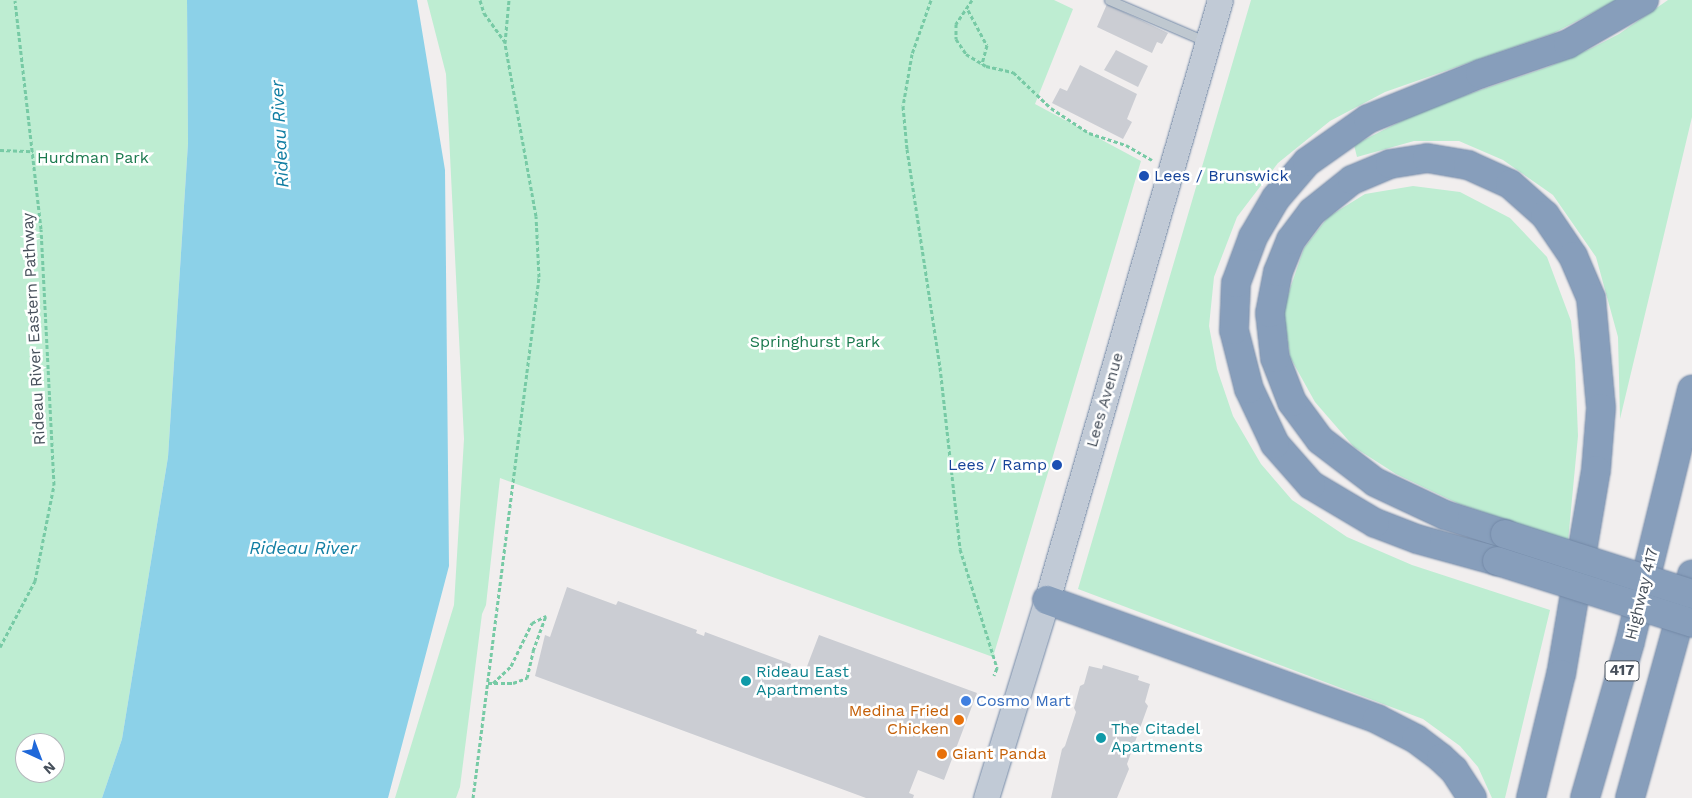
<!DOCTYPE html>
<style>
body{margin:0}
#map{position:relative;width:1692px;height:798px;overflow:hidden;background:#f1eeee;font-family:"Work Sans",sans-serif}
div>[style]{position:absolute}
.green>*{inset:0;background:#beedd2}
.water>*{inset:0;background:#8cd1e8}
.building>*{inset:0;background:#cbcdd3}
.path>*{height:3px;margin-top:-1.5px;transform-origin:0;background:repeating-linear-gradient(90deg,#77caa5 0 4px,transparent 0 6.5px)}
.roads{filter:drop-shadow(0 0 1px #7389a7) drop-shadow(0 0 1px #7389a7)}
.service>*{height:9px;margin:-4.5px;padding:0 4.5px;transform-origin:4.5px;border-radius:4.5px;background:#bfc8d0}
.secondary>*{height:25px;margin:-12.5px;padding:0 12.5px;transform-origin:12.5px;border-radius:12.5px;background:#c1cad6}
.motorway>*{height:28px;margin:-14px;padding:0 14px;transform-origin:14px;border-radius:14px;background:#879ebb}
.bridges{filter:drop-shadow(0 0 1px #7389a7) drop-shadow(0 0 1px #7389a7)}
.motorway-bridge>*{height:28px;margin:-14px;padding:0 14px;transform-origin:14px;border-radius:14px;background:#879ebb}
.dots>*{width:14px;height:14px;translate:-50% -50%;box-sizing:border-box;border:2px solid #fff;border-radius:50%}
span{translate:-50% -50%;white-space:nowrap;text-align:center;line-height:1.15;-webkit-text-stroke:5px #fff;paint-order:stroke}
.shield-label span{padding:1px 4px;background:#fff;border:1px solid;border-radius:4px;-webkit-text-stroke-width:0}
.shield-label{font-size:15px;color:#47505b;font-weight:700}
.park-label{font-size:16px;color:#1a794e}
.transit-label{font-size:16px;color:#164399}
.left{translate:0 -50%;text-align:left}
.right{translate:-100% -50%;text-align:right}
.street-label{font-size:16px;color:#47505b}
.culture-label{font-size:16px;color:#0d838f}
.shop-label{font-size:16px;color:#366cbe}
.food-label{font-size:16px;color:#c56008}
.water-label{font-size:18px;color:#117ea3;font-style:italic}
.north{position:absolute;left:15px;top:733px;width:50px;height:50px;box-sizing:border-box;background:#fff;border:1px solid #b5b9bd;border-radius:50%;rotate:137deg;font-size:14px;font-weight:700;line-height:20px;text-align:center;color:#47505b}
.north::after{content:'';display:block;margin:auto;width:18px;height:22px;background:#1f68d9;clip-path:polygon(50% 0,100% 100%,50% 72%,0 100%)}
</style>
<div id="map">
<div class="green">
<div style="clip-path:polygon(evenodd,0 0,187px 0,188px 143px,168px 457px,122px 739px,102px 798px,0 798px,0 0,25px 743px,55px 743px,55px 773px,25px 773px,25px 743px)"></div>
<div style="clip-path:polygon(427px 0,1054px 0,1073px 9px,1035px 104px,1141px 161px,993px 657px,500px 478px,486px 605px,482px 614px,460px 787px,456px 798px,395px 798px,454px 605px,464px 439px,446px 74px)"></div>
<div style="clip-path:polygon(1251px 0,1617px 0,1554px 33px,1385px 92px,1330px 121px,1278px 163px,1237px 217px,1214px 277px,1209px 326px,1217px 369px,1233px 416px,1261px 464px,1292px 500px,1347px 537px,1412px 565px,1550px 610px,1505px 798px,1492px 798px,1478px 767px,1460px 746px,1423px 719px,1078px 589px)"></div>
<div style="clip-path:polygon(1668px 0,1692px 0,1692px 117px,1620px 419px,1618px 337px,1596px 257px,1553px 195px,1503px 160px,1459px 141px,1414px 141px,1357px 157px,1354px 145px,1425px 109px,1548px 67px,1592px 48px,1619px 34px)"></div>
<div style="clip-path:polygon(1413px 186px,1460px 192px,1510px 218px,1547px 257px,1571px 321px,1575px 360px,1578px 436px,1568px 541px,1459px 504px,1396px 474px,1354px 447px,1315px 402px,1290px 357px,1283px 309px,1304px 248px,1328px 217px,1365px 194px)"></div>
</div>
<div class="water">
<div style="clip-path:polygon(187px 0,417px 0,445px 170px,449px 566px,388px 798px,102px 798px,122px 739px,168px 457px,188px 143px)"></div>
</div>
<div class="building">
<div style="clip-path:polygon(1107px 4px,1168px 33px,1162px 44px,1157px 42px,1152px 53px,1097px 27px)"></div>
<div style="clip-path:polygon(1116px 50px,1148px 66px,1138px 87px,1104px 70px)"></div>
<div style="clip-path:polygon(1080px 65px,1137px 94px,1127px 119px,1132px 122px,1123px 139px,1052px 103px,1060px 88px,1067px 91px)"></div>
<div style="clip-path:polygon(567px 587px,616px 605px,618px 601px,697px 630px,696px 633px,704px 636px,705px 632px,791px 664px,790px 669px,798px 672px,800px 667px,806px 669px,819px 635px,977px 693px,944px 780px,918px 770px,909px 793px,914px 795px,913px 798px,866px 798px,535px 676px,545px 635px,550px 637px)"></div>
<div style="clip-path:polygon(1103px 665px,1139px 676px,1138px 680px,1150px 684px,1145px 702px,1148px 706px,1127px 764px,1129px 769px,1117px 798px,1051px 798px,1062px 749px,1065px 746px,1076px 712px,1074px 708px,1080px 686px,1084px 684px,1089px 666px,1102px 669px)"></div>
</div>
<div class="path">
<div style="left:480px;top:0;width:14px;rotate:73deg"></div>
<div style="left:484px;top:13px;width:36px;rotate:54deg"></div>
<div style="left:931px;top:0;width:57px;rotate:109.4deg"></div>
<div style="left:912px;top:54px;width:53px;rotate:99.8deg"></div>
<div style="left:903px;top:106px;width:43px;rotate:84.7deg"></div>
<div style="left:907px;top:149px;width:220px;rotate:81.4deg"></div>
<div style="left:940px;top:367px;width:183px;rotate:83.7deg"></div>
<div style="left:960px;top:549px;width:125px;rotate:72.7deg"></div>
<div style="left:997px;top:668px;width:8px;rotate:113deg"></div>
<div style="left:972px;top:0;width:29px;rotate:124deg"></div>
<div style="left:956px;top:24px;width:15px;rotate:90deg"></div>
<div style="left:956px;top:39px;width:18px;rotate:56deg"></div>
<div style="left:966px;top:54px;width:23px;rotate:31deg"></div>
<div style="left:986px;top:66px;width:28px;rotate:13deg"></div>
<div style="left:1013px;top:72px;width:52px;rotate:43.5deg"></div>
<div style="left:1051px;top:108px;width:45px;rotate:33.3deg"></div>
<div style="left:1089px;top:133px;width:39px;rotate:18deg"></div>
<div style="left:1126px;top:145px;width:30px;rotate:30deg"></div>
<div style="left:968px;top:10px;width:40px;rotate:62deg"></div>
<div style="left:987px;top:45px;width:20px;rotate:105deg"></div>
<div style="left:0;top:150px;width:33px;rotate:2deg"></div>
<div style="left:0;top:647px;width:75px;rotate:-62.1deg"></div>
<div style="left:35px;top:581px;width:98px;rotate:-78.8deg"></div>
<div style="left:54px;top:485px;width:256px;rotate:-92.9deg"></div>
<div style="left:41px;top:229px;width:230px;rotate:-96.5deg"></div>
<div style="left:488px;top:683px;width:25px"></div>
<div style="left:513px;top:683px;width:15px;rotate:-20deg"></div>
<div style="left:527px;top:678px;width:28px;rotate:-77deg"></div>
<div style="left:533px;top:651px;width:37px;rotate:-70deg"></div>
<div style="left:493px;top:683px;width:25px;rotate:-43deg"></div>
<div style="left:511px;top:666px;width:48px;rotate:-64deg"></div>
<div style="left:532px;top:623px;width:16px;rotate:-27deg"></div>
<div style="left:473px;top:798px;width:525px;rotate:-82.78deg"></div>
<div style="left:539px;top:277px;width:61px;rotate:-92.8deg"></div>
<div style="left:536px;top:216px;width:176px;rotate:-100.2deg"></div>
<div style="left:505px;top:43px;width:43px;rotate:-84.7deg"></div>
</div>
<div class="roads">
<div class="service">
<div style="left:1109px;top:0;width:104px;rotate:23.1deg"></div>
</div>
<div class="secondary">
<div style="left:986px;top:798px;width:207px;rotate:-72.9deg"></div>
<div style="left:1047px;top:600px;width:624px;rotate:-73.92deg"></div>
</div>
<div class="motorway">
<div style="left:1505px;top:534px;width:63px;rotate:-162.4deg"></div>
<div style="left:1445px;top:515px;width:77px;rotate:-154.8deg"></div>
<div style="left:1375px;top:482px;width:69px;rotate:-142.6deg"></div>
<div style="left:1320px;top:440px;width:47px;rotate:-126.4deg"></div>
<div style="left:1292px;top:402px;width:47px;rotate:-111.1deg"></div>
<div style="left:1275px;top:358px;width:45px;rotate:-96.3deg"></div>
<div style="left:1270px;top:313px;width:42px;rotate:-79deg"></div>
<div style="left:1278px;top:272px;width:35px;rotate:-68deg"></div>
<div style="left:1291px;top:240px;width:35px;rotate:-53deg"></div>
<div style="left:1312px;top:212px;width:51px;rotate:-38.7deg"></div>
<div style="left:1352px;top:180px;width:41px;rotate:-22.8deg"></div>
<div style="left:1390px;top:164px;width:37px;rotate:-9deg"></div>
<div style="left:1427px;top:158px;width:42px;rotate:9.7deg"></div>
<div style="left:1468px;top:165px;width:46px;rotate:24.3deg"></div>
<div style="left:1510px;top:184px;width:47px;rotate:41.5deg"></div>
<div style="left:1545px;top:215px;width:50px;rotate:55.7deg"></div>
<div style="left:1573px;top:256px;width:46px;rotate:66.8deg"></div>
<div style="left:1591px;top:298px;width:110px;rotate:84.8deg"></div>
<div style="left:1601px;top:408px;width:62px;rotate:94.6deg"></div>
<div style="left:1596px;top:470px;width:207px;rotate:99.7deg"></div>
<div style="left:1561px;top:674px;width:128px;rotate:103.6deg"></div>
<div style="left:1497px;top:561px;width:83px;rotate:-164.6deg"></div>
<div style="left:1417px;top:539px;width:45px;rotate:-159.1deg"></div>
<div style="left:1375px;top:523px;width:74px;rotate:-149.3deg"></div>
<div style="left:1311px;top:485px;width:55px;rotate:-131.3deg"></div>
<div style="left:1275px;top:444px;width:61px;rotate:-115.3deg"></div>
<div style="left:1249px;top:389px;width:61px;rotate:-104.3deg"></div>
<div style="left:1234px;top:330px;width:47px;rotate:-87.6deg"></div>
<div style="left:1236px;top:283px;width:49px;rotate:-69.7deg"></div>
<div style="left:1253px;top:237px;width:45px;rotate:-59.5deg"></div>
<div style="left:1276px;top:198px;width:48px;rotate:-49.3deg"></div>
<div style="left:1307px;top:162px;width:75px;rotate:-35.2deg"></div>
<div style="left:1368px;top:119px;width:121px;rotate:-21.9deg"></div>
<div style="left:1480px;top:74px;width:93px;rotate:-18.8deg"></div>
<div style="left:1568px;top:44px;width:88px;rotate:-30.1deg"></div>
<div style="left:1047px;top:600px;width:351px;rotate:19.8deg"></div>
<div style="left:1377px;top:719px;width:44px;rotate:27.1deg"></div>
<div style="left:1416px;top:739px;width:31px;rotate:37deg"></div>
<div style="left:1441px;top:758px;width:18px;rotate:43deg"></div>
<div style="left:1454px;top:770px;width:33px;rotate:57deg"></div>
<div style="left:1585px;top:798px;width:162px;rotate:-73.9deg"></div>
<div style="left:1630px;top:642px;width:260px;rotate:-76.2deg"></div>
<div style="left:1630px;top:798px;width:232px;rotate:-74.5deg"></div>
</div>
</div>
<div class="bridges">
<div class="motorway-bridge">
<div style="left:1505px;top:534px;width:196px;rotate:17.8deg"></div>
<div style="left:1497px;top:561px;width:205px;rotate:17.6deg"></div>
</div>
</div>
<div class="dots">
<div style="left:1144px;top:176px;background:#1a4fb4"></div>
<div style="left:1057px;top:465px;background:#1a4fb4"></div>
<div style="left:746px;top:681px;background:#0f9aa8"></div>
<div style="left:966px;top:701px;background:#3f7fe0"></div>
<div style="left:959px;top:720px;background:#e8710a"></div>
<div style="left:1101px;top:738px;background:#0f9aa8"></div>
<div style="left:942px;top:754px;background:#e8710a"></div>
</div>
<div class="shield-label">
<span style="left:1622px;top:671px">417</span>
</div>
<div class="park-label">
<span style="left:93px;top:158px">Hurdman Park</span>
<span style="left:815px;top:342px">Springhurst Park</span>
</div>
<div class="transit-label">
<span class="left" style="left:1154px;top:176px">Lees / Brunswick</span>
<span class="right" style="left:1047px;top:465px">Lees / Ramp</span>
</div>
<div class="street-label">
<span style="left:34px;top:329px;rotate:-93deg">Rideau River Eastern Pathway</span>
<span style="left:1105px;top:400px;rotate:-74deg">Lees Avenue</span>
<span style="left:1642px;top:594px;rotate:-76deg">Highway 417</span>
</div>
<div class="culture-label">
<span class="left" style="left:756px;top:681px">Rideau East<br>Apartments</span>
<span class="left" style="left:1111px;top:738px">The Citadel<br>Apartments</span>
</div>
<div class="shop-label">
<span class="left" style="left:976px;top:701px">Cosmo Mart</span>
</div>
<div class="food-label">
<span class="right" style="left:949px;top:720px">Medina Fried<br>Chicken</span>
<span class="left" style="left:952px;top:754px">Giant Panda</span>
</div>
<div class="water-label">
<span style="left:280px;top:134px;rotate:-93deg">Rideau River</span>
<span style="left:303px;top:548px">Rideau River</span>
</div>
<div class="north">N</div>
</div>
